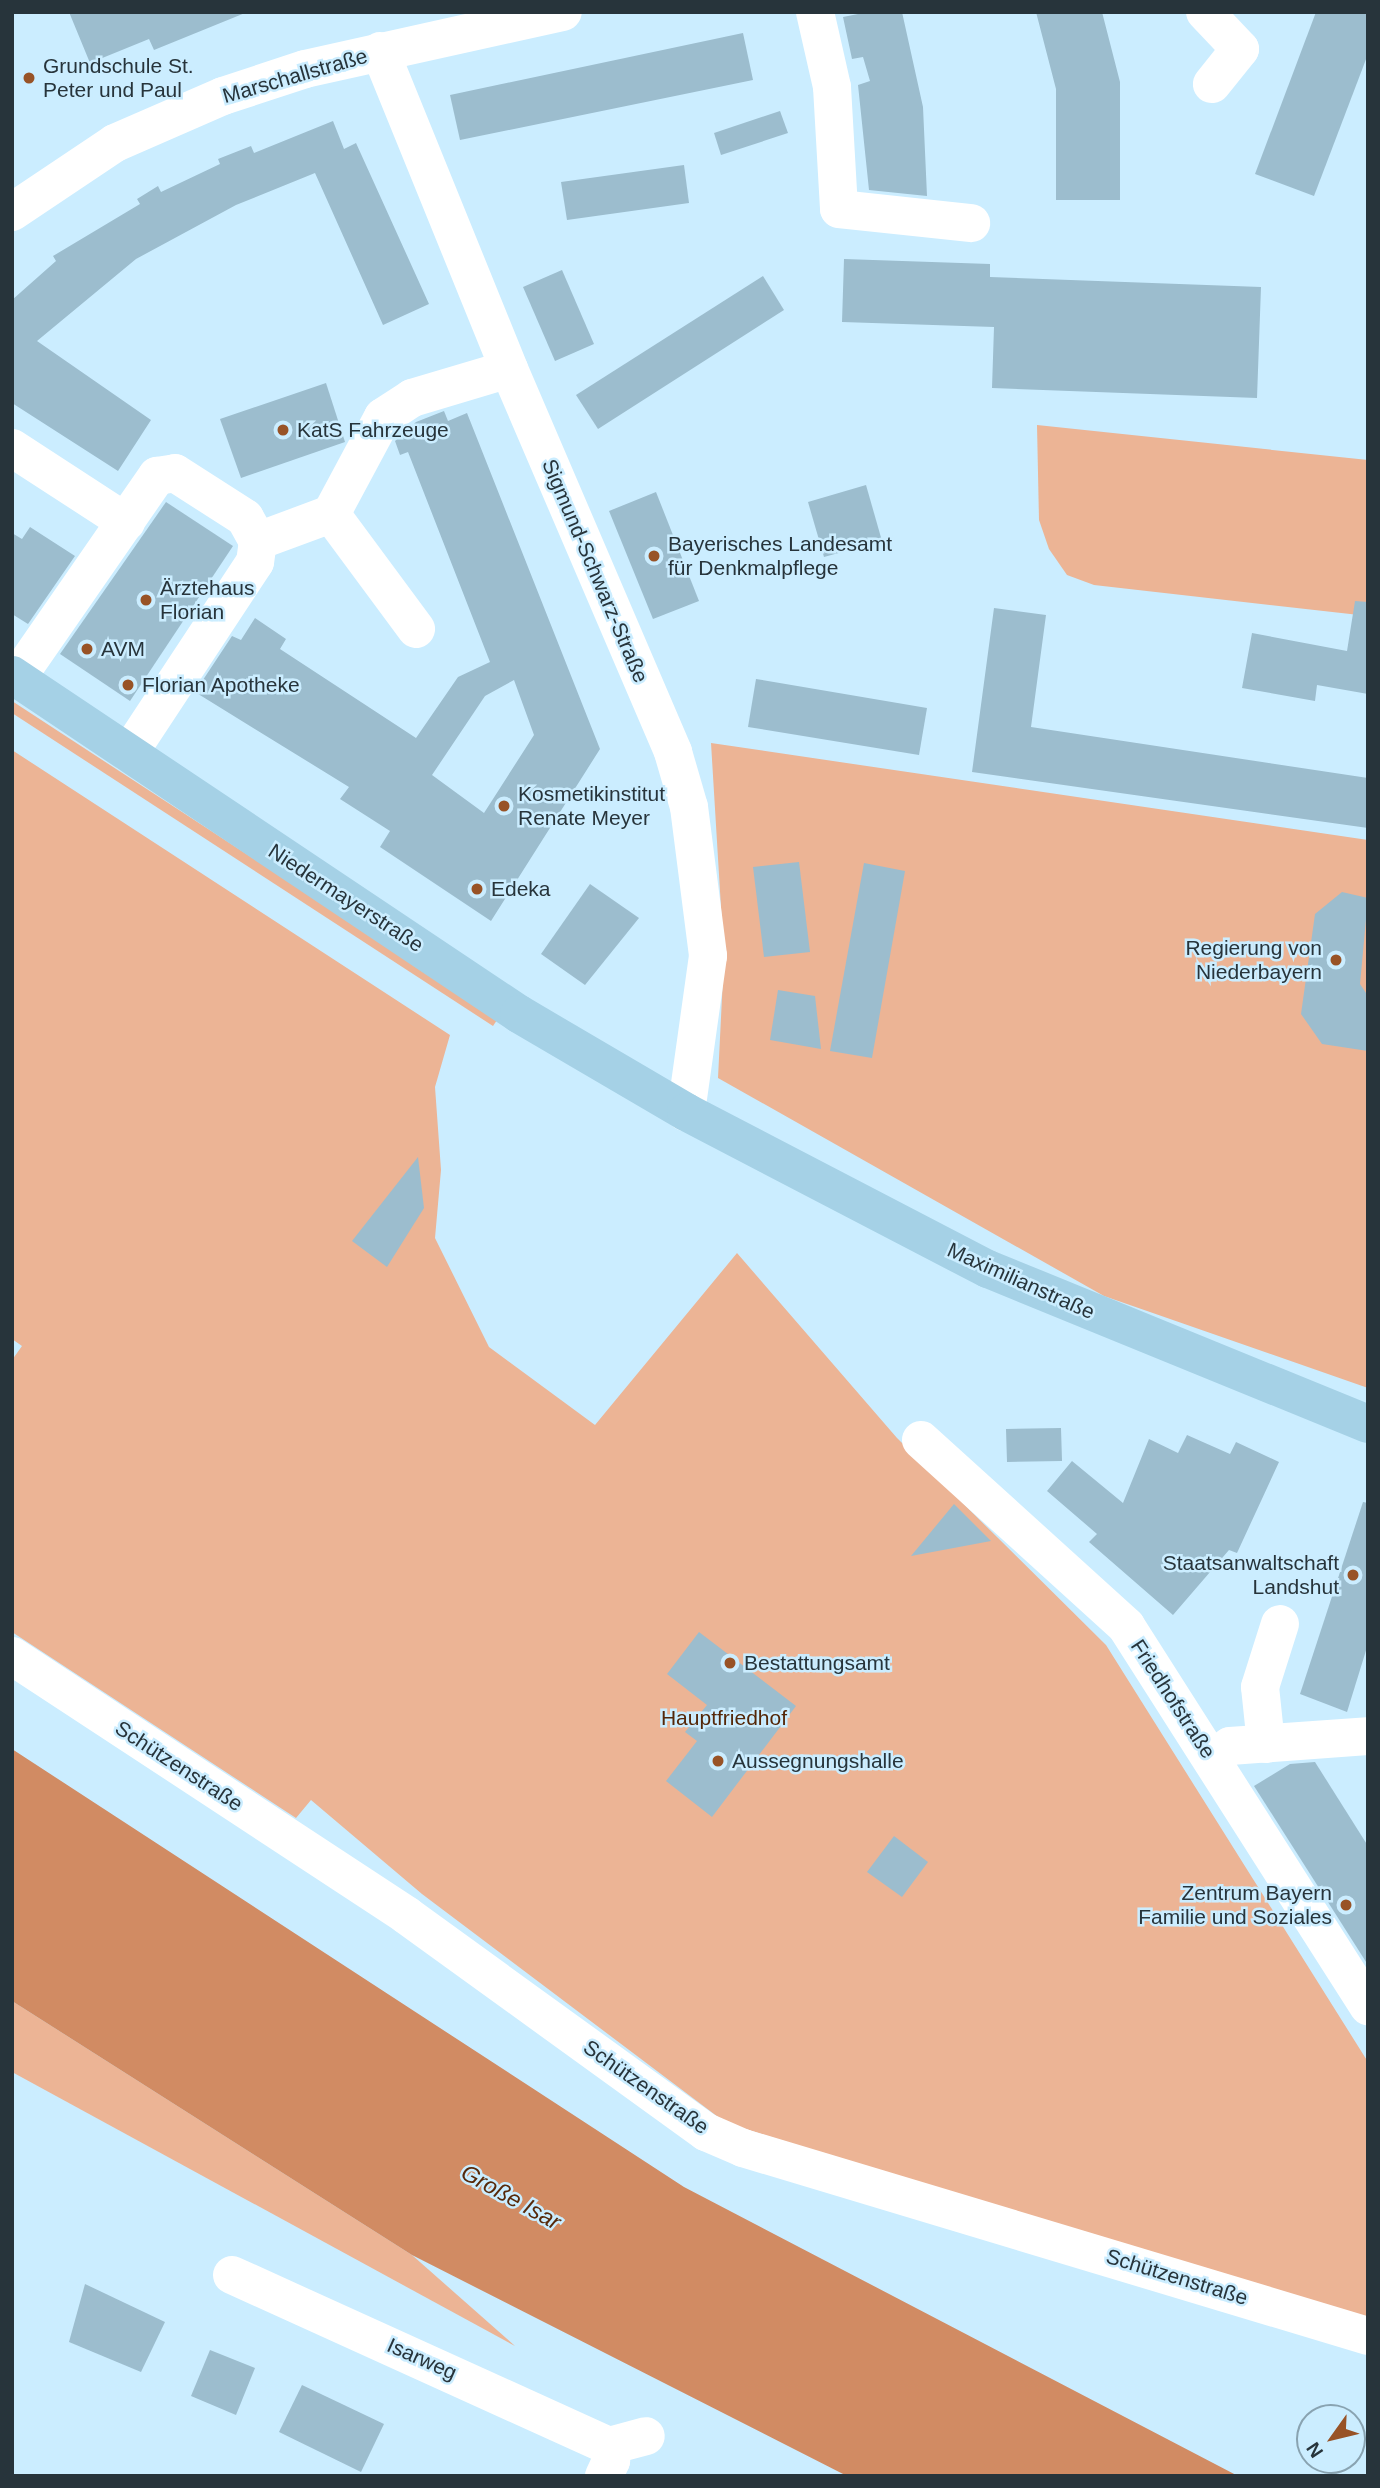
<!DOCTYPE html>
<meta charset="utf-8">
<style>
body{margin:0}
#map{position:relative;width:1380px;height:2488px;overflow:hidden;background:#cbedff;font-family:Arial,sans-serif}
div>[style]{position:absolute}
.green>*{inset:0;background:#ecb495}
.water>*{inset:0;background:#d18b63}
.building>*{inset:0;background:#9cbdce}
.minor>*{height:38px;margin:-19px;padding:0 19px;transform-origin:19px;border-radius:19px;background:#fff}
.major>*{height:38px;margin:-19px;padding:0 19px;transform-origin:19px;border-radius:19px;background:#a5d1e6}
.dots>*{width:19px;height:19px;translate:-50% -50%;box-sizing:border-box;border:4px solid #cbedff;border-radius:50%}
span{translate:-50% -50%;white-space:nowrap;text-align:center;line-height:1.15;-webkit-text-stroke:5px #cbedff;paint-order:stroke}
.poi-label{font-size:21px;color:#27343b}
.left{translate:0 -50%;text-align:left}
.right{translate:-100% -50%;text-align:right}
.street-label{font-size:21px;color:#27343b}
.park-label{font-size:21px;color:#542708}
.water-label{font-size:23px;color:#57290a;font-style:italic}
.frame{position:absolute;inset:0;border:14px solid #27343b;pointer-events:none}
.north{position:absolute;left:1296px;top:2404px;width:70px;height:70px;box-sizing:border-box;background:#cbedff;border:2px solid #89a3b1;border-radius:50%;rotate:236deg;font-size:19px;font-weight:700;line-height:28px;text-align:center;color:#27343b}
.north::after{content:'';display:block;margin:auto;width:24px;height:32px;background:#985327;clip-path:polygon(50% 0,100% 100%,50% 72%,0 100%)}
</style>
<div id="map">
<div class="green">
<div style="clip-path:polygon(1037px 425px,1368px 460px,1368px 616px,1094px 585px,1067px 575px,1049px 549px,1039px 520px)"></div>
<div style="clip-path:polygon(12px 701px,424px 970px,497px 1020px,493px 1026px,12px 713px)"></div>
<div style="clip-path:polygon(711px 743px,1368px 840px,1368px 1388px,1104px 1296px,718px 1078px,724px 957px)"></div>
<div style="clip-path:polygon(12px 750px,450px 1035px,435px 1087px,441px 1170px,435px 1238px,489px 1347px,595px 1425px,737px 1253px,897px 1438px,1106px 1645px,1368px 2062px,1368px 2323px,726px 2123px,422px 1894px,311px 1800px,296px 1818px,12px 1632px,12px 1360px,22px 1346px,12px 1339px)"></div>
<div style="clip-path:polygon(12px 2001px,412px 2255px,515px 2346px,12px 2072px)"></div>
</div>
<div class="water">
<div style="clip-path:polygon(12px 1749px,684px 2187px,1238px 2476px,847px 2476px,412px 2255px,12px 2001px)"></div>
</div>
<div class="building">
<div style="clip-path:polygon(69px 12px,245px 12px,245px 13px,154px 50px,149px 39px,90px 63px)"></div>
<div style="clip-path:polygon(868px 12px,902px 12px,923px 107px,927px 196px,869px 190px,858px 85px,870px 81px,863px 57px,852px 59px,843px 17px)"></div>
<div style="clip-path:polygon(1036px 12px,1102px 12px,1120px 82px,1120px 200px,1056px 200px,1056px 89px)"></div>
<div style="clip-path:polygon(1316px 12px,1368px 12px,1368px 54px,1314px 196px,1255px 174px)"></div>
<div style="clip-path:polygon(743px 33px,753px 80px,460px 140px,450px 95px)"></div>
<div style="clip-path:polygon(780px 111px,788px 133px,721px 155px,714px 133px)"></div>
<div style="clip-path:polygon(333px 121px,344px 149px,356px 143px,429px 304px,383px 325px,315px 173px,236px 205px,136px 259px,37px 341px,151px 420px,118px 471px,12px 403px,12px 300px,56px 261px,53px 256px,140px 204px,137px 199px,158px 186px,161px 192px,220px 164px,218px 159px,251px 146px,254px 153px)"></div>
<div style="clip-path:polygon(684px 165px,689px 203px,567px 220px,561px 182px)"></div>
<div style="clip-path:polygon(844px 259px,990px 264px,990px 277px,1261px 287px,1257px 398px,992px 388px,994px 327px,842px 322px)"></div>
<div style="clip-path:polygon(562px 270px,594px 344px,555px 361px,523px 287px)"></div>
<div style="clip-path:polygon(763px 276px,784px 310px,598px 429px,576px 395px)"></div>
<div style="clip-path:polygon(326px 383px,345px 442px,241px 478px,220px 419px)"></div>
<div style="clip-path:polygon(evenodd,444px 411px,448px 421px,467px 413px,600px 749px,491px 921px,380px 847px,390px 831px,340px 799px,349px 787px,195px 692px,232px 636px,241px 640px,255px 618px,286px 639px,280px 649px,416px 738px,458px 677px,490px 662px,408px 452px,400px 455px,395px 441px,416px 422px,444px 411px,514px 680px,534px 735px,484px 813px,432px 775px,485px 696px,514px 680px)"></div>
<div style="clip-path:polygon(866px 485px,882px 541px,824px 557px,808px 502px)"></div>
<div style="clip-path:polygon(656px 492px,699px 601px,653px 619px,609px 511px)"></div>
<div style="clip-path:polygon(166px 502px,233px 546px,130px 701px,60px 654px)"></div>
<div style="clip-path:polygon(30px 527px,75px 556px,28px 624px,12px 614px,12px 533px,22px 539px)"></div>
<div style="clip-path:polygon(1355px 601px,1368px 602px,1368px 694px,1317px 685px,1315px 701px,1242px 688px,1252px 633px,1347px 651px)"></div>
<div style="clip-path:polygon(994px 608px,1046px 615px,1031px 727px,1368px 778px,1368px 828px,972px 772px)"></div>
<div style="clip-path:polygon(756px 679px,927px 708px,919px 755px,748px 727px)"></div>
<div style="clip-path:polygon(799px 862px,810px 952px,764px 957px,753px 867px)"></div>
<div style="clip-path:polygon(864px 863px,905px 871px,872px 1058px,830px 1051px)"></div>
<div style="clip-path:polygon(590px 884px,639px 918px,585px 985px,541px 954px)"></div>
<div style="clip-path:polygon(1342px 892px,1368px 898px,1360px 984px,1368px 996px,1368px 1051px,1322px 1044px,1301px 1014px,1315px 914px)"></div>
<div style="clip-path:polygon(778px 990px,815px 996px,821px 1049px,770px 1040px)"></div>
<div style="clip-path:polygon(418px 1157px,424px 1208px,387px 1267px,352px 1241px)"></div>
<div style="clip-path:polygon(1061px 1428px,1062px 1461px,1007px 1462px,1006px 1429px)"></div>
<div style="clip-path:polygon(1187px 1435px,1230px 1454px,1236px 1442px,1279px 1462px,1237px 1553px,1229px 1550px,1173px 1615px,1089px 1542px,1097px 1534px,1047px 1491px,1072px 1461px,1123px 1503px,1149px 1439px,1178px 1453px)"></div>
<div style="clip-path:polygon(1363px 1502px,1368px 1503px,1368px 1644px,1347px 1712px,1300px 1694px)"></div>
<div style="clip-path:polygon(954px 1504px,991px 1541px,911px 1556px)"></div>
<div style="clip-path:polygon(699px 1632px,796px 1706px,712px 1817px,666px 1781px,697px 1741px,685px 1732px,707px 1705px,667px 1674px)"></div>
<div style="clip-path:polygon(1315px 1762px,1368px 1846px,1368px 1965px,1254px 1786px,1290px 1764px)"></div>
<div style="clip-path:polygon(894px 1836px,928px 1862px,902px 1897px,867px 1872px)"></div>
<div style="clip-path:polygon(85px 2284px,165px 2322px,141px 2372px,69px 2342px)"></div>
<div style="clip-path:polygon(210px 2350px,255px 2368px,236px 2415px,191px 2396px)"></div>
<div style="clip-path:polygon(302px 2385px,384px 2424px,361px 2472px,279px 2432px)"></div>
</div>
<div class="minor">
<div style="left:815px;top:12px;width:77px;rotate:77.2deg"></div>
<div style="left:832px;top:87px;width:122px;rotate:86.7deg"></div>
<div style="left:839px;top:209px;width:133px;rotate:6.1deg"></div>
<div style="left:1205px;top:12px;width:51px;rotate:46.6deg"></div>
<div style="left:1240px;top:49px;width:45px;rotate:128.7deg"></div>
<div style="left:380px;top:51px;width:343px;rotate:67.9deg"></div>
<div style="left:509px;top:369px;width:417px;rotate:66.8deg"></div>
<div style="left:673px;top:752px;width:57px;rotate:73.8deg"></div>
<div style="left:689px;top:807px;width:150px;rotate:82.7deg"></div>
<div style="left:708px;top:956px;width:158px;rotate:98deg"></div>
<div style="left:12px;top:212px;width:124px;rotate:-33.8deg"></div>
<div style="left:115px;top:143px;width:118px;rotate:-23.5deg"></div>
<div style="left:223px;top:96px;width:86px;rotate:-18.2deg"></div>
<div style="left:305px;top:69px;width:264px;rotate:-12.5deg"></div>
<div style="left:12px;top:448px;width:136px;rotate:33deg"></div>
<div style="left:331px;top:514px;width:143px;rotate:53.5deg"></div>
<div style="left:258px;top:541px;width:78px;rotate:-20.3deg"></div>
<div style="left:331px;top:514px;width:110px;rotate:-61.8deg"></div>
<div style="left:383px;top:417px;width:35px;rotate:-33deg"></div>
<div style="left:412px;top:398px;width:101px;rotate:-16.6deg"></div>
<div style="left:17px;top:678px;width:246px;rotate:-55.3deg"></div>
<div style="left:157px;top:476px;width:18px;rotate:-9deg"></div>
<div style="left:175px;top:473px;width:83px;rotate:32.7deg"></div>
<div style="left:245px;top:518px;width:26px;rotate:61deg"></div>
<div style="left:258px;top:541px;width:21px;rotate:98deg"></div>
<div style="left:255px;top:562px;width:229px;rotate:123.4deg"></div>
<div style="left:921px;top:1440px;width:277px;rotate:42.2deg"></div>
<div style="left:1126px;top:1626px;width:451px;rotate:57.5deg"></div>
<div style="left:12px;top:1656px;width:472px;rotate:33.3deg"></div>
<div style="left:406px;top:1915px;width:370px;rotate:35.9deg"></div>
<div style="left:706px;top:2132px;width:40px;rotate:23.4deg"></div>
<div style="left:743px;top:2148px;width:653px;rotate:16.74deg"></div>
<div style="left:1266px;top:1744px;width:57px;rotate:-96deg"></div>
<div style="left:1260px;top:1687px;width:66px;rotate:-72.4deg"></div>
<div style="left:1212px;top:1759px;width:22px;rotate:-36deg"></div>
<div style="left:1230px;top:1746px;width:138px;rotate:-4.1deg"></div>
<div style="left:232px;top:2275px;width:414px;rotate:24.4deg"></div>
<div style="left:604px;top:2476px;width:17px;rotate:-65deg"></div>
<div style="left:611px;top:2461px;width:15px;rotate:-98deg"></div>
<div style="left:609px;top:2446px;width:38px;rotate:-15deg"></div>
</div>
<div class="major">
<div style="left:12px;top:675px;width:610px;rotate:33.77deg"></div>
<div style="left:519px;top:1014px;width:194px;rotate:30.4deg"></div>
<div style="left:686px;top:1112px;width:340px;rotate:27.5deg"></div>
<div style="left:988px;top:1269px;width:410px;rotate:22.2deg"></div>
</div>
<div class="dots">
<div style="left:29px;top:78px;background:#985327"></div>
<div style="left:283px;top:430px;background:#985327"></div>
<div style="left:654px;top:556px;background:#985327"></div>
<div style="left:146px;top:600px;background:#985327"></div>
<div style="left:87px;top:649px;background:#985327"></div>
<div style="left:128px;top:685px;background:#985327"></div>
<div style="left:504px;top:806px;background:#985327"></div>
<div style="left:477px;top:889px;background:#985327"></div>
<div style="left:1336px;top:960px;background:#985327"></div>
<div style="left:1353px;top:1575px;background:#985327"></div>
<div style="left:730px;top:1663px;background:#985327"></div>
<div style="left:718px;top:1761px;background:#985327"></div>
<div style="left:1346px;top:1905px;background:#985327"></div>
</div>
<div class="poi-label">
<span class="left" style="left:43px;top:78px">Grundschule St.<br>Peter und Paul</span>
<span class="left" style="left:297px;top:430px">KatS Fahrzeuge</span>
<span class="left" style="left:668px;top:556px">Bayerisches Landesamt<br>für Denkmalpflege</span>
<span class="left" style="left:160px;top:600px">Ärztehaus<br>Florian</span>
<span class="left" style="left:101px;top:649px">AVM</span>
<span class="left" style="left:142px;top:685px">Florian Apotheke</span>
<span class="left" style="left:518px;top:806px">Kosmetikinstitut<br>Renate Meyer</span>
<span class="left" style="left:491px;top:889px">Edeka</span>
<span class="right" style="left:1322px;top:960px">Regierung von<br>Niederbayern</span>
<span class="right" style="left:1339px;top:1575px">Staatsanwaltschaft<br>Landshut</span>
<span class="left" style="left:744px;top:1663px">Bestattungsamt</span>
<span class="left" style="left:732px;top:1761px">Aussegnungshalle</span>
<span class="right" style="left:1332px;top:1905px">Zentrum Bayern<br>Familie und Soziales</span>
</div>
<div class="street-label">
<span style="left:295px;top:76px;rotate:-16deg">Marschallstraße</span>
<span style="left:595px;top:571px;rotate:67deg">Sigmund-Schwarz-Straße</span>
<span style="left:346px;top:898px;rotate:33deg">Niedermayerstraße</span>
<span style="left:1021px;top:1281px;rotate:24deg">Maximilianstraße</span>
<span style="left:1173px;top:1699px;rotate:57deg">Friedhofstraße</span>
<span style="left:179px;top:1766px;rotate:33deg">Schützenstraße</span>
<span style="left:646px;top:2087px;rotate:35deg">Schützenstraße</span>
<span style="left:1177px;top:2277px;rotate:17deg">Schützenstraße</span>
<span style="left:422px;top:2359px;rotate:24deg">Isarweg</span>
</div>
<div class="park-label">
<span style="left:724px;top:1718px">Hauptfriedhof</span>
</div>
<div class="water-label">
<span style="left:511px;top:2197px;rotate:29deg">Große Isar</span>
</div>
<div class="frame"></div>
<div class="north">N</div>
</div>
